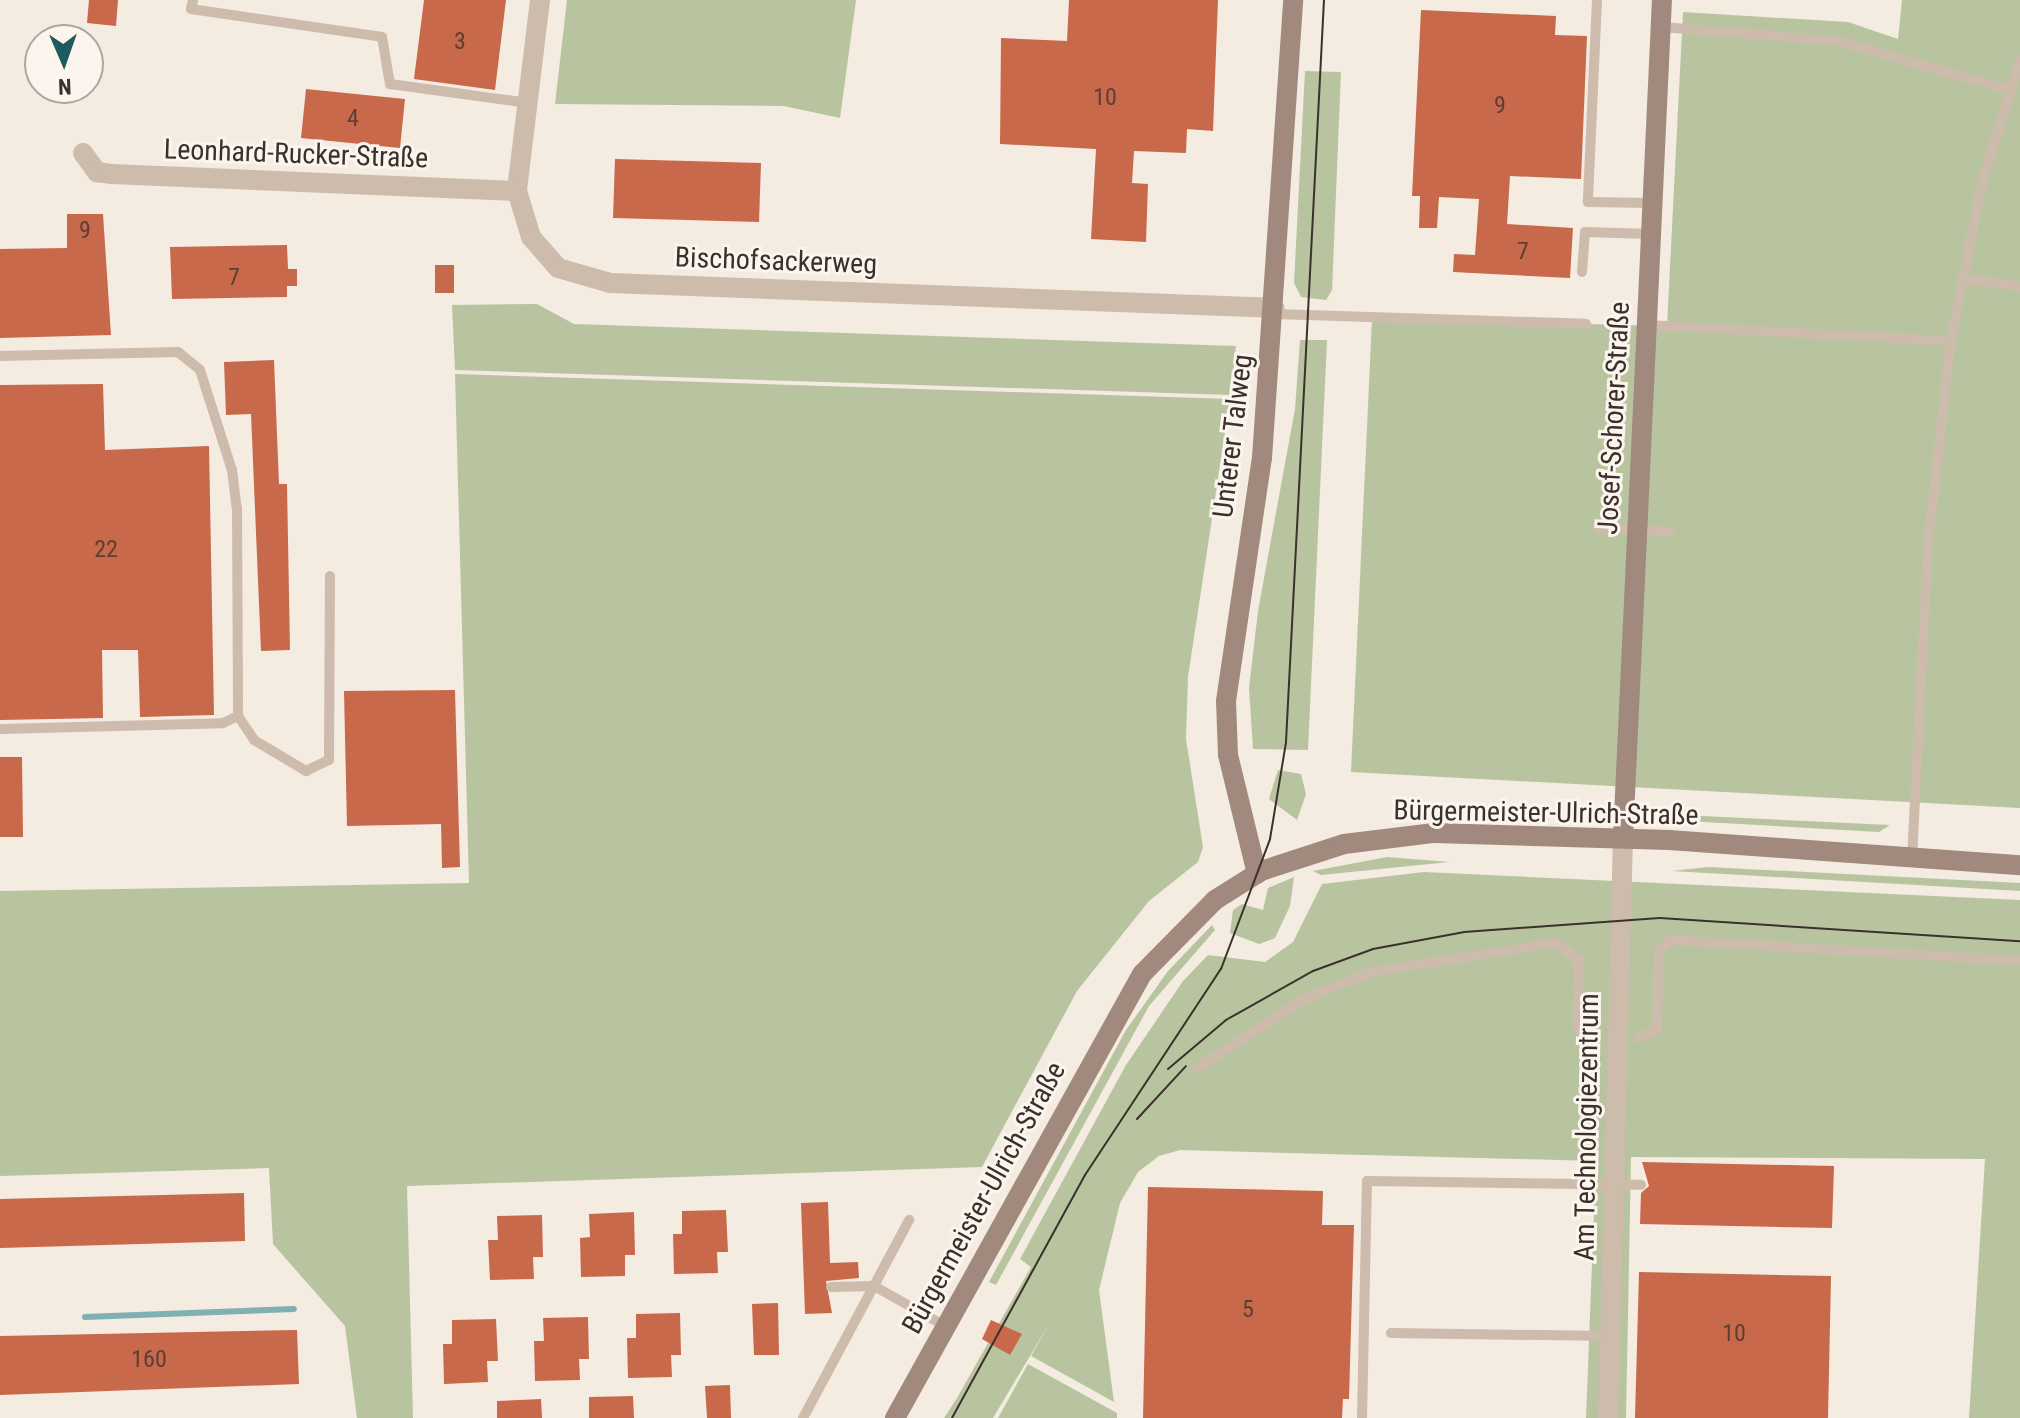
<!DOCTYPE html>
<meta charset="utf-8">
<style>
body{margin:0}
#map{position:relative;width:2020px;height:1418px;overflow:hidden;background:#f4ebe1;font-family:"Roboto Condensed",sans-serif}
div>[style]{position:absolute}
.green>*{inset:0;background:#b8c4a0}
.stream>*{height:6px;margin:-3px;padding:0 3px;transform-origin:3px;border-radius:3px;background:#7fb0b2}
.building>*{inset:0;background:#c8694b}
.lane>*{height:10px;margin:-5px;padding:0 5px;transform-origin:5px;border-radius:5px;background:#cdbbac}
.street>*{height:20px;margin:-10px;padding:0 10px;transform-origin:10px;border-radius:10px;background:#cdbbac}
.secondary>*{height:20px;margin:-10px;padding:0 10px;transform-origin:10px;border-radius:10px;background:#a18a7d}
.tram>*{height:2px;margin:-1px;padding:0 1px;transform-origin:1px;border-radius:1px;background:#3b302b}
span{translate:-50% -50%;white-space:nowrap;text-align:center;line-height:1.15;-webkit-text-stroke:6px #fbf5ee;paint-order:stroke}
.number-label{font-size:24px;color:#5e3e33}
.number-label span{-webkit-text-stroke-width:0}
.street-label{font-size:28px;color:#3b302b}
.north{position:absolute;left:24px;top:24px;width:80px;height:80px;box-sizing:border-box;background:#fbf5ee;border:2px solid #aea6a0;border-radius:50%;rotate:178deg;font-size:22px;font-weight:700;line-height:32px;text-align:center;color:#3b302b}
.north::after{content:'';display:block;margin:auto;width:28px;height:36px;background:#1f5a5e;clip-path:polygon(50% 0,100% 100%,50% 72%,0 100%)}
</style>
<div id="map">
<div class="green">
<div style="clip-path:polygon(567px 0,856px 0,840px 118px,784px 106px,555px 104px)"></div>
<div style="clip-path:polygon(1902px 0,2020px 0,2020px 808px,1351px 772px,1372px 319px,1667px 326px,1683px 12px,1848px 22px,1898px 39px)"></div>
<div style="clip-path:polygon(1305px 71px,1341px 72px,1332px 290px,1326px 300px,1301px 297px,1294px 283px)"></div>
<div style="clip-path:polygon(537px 304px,574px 324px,1236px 346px,1231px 395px,455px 370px,452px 305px)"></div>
<div style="clip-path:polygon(1300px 340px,1327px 340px,1308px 750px,1253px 749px,1249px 688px,1258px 611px,1295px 409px)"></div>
<div style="clip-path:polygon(455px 374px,1230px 399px,1188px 677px,1186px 739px,1203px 847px,1198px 862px,1149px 901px,1077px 991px,982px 1167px,407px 1186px,413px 1418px,357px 1418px,345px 1326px,273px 1244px,269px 1168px,0 1176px,0 891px,469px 883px)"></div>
<div style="clip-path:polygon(1278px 770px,1301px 774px,1306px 794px,1297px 820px,1269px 799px)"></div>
<div style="clip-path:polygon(1681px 815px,1890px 825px,1879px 832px,1668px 820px)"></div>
<div style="clip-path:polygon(1387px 857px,1449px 862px,1321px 875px,1313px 871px)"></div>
<div style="clip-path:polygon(1708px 867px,2020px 883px,2020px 891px,1672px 871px)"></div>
<div style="clip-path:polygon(1424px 872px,2020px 900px,2020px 1418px,1969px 1418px,1985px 1159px,1631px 1157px,1626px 1418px,1586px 1418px,1596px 1161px,1180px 1150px,1159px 1156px,1138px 1172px,1120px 1203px,1099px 1290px,1114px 1402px,1031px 1356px,1052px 1319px,993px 1418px,935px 1418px,944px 1418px,957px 1398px,1031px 1267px,1020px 1259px,1126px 1065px,1183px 981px,1208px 955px,1265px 962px,1293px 942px,1322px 884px)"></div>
<div style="clip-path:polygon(1294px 877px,1290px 906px,1275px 938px,1259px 944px,1230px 933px,1233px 910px,1242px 904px,1263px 910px,1268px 888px)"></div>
<div style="clip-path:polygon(1212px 925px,1215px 930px,1149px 1006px,996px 1285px,989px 1282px,1126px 1030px,1168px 971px)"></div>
<div style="clip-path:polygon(1028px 1364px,1117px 1413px,1117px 1418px,998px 1418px)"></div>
</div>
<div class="stream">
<div style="left:85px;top:1317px;width:209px;rotate:-2.2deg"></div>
</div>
<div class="building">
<div style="clip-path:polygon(89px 0,118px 0,116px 26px,87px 23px)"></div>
<div style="clip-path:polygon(424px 0,506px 0,495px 90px,414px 79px)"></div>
<div style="clip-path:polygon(1069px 0,1218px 0,1213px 131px,1187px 129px,1186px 153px,1134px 151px,1132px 183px,1148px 184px,1146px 242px,1091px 239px,1096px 149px,1000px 144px,1001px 38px,1067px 41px)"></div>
<div style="clip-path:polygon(1421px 10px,1556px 16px,1555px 35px,1587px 36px,1581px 179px,1510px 176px,1507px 224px,1573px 228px,1570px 278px,1453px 272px,1454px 254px,1475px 255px,1479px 199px,1439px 197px,1437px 228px,1419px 228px,1420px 196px,1412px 196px)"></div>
<div style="clip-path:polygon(306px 89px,405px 99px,400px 148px,301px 138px)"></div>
<div style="clip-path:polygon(615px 159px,761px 163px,759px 222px,613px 218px)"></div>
<div style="clip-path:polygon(67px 214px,103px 214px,111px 335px,0 338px,0 249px,67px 248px)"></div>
<div style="clip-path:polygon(287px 245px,288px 269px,297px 269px,297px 286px,287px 286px,287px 297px,172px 299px,170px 247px)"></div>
<div style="clip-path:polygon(435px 265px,454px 265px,454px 293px,435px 293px)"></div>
<div style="clip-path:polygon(274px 360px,279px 484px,287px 484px,290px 650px,261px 651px,251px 414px,226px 415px,224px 362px)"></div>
<div style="clip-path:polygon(103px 384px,105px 450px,209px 446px,214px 715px,140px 717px,138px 650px,102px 650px,103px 718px,0 720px,0 385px)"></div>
<div style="clip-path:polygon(455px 690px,460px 867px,442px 868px,441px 824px,347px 826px,344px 691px)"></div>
<div style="clip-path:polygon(0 757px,22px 757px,23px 837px,0 837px)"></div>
<div style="clip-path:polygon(1642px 1162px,1834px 1166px,1832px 1228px,1640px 1224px,1641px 1193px,1649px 1186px)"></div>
<div style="clip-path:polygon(1148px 1187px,1323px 1191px,1322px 1225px,1354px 1225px,1349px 1399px,1343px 1399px,1342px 1418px,1143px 1418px)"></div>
<div style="clip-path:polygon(244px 1193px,245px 1241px,0 1248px,0 1199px)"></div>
<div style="clip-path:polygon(828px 1202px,830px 1263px,858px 1262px,859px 1278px,826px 1281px,832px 1313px,805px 1314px,801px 1203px)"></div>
<div style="clip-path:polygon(726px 1210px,728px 1252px,717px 1252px,718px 1273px,674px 1274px,673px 1234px,682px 1234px,682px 1211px)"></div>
<div style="clip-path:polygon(634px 1212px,635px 1255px,625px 1255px,625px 1276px,581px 1277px,580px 1238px,590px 1237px,589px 1214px)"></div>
<div style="clip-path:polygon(542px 1215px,543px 1257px,533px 1257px,534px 1279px,490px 1280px,488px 1240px,498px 1240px,497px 1216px)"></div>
<div style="clip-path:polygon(1639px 1272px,1831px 1276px,1828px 1418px,1635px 1418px)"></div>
<div style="clip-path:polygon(778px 1303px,779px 1355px,754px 1355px,752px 1304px)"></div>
<div style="clip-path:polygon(680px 1313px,681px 1355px,671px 1355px,672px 1377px,628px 1378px,627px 1338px,636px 1338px,636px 1314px)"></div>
<div style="clip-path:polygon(588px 1317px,589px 1359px,579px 1359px,580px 1380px,535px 1381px,534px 1341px,544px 1341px,543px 1318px)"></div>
<div style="clip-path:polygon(496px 1319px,498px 1361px,487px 1361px,488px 1382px,444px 1384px,443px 1344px,452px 1344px,452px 1320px)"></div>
<div style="clip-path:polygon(991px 1320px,1022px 1334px,1010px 1355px,982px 1339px)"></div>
<div style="clip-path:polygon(297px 1330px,299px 1384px,0 1395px,0 1336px)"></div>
<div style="clip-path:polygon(730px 1385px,731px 1418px,707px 1418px,705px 1386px)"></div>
<div style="clip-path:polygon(633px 1396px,634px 1418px,589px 1418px,589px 1397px)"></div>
<div style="clip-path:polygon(541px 1399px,542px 1418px,497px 1418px,497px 1401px)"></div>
</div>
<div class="lane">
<div style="left:193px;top:0;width:9px;rotate:103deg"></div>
<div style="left:191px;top:9px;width:193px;rotate:8.3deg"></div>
<div style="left:382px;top:37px;width:48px;rotate:80.3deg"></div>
<div style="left:390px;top:84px;width:139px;rotate:7.8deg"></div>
<div style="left:1597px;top:0;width:202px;rotate:92.6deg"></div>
<div style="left:1588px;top:202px;width:63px;rotate:0.9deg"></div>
<div style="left:1661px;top:27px;width:178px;rotate:4.5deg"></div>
<div style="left:1838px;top:41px;width:179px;rotate:15.9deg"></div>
<div style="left:1582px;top:272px;width:40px;rotate:-85.7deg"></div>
<div style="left:1585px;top:232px;width:65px;rotate:1.8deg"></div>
<div style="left:1962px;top:279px;width:58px;rotate:6.9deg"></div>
<div style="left:1275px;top:314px;width:311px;rotate:1.8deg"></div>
<div style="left:1647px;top:325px;width:304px;rotate:3deg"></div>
<div style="left:0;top:356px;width:178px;rotate:-1.3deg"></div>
<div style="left:178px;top:352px;width:28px;rotate:39deg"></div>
<div style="left:200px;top:370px;width:105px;rotate:72.3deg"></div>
<div style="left:232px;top:470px;width:38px;rotate:83deg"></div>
<div style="left:237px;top:508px;width:208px;rotate:89.7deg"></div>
<div style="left:238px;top:716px;width:29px;rotate:56deg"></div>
<div style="left:254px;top:740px;width:61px;rotate:30.8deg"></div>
<div style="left:306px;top:771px;width:25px;rotate:-26deg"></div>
<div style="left:329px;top:760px;width:184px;rotate:-89.7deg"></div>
<div style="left:1599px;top:528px;width:71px;rotate:3.2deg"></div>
<div style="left:0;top:729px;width:223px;rotate:-1.5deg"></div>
<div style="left:223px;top:723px;width:17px;rotate:-25deg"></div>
<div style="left:1912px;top:859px;width:314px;rotate:-87.1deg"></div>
<div style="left:1928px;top:545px;width:205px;rotate:-83.6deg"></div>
<div style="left:1951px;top:341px;width:161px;rotate:-78.9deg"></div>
<div style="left:1982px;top:183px;width:129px;rotate:-72.8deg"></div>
<div style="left:1638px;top:1038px;width:21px;rotate:-23deg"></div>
<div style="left:1657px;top:1030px;width:80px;rotate:-88.6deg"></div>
<div style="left:1659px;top:950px;width:15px;rotate:-42deg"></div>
<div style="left:1670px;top:940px;width:351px;rotate:3.4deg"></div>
<div style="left:1197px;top:1068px;width:125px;rotate:-32.9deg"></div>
<div style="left:1302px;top:1000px;width:74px;rotate:-22.1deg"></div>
<div style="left:1371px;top:972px;width:188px;rotate:-8.9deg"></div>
<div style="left:1557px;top:943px;width:28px;rotate:39deg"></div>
<div style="left:1579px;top:961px;width:67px;rotate:90.9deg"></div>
<div style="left:1578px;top:1028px;width:14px;rotate:56deg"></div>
<div style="left:1586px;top:1040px;width:10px;rotate:6deg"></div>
<div style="left:831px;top:1287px;width:43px;rotate:-1.3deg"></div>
<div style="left:874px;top:1286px;width:81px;rotate:29.4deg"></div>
<div style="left:1391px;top:1333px;width:219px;rotate:0.8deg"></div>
<div style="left:803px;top:1418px;width:225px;rotate:-61.8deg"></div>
<div style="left:1362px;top:1418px;width:237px;rotate:-88.8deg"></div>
<div style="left:1367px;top:1181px;width:274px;rotate:0.8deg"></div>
</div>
<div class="street">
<div style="left:540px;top:0;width:192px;rotate:96.9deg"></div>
<div style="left:517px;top:191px;width:48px;rotate:73.1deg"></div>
<div style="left:531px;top:237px;width:41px;rotate:48.9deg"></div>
<div style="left:558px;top:268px;width:54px;rotate:16.1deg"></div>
<div style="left:610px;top:283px;width:665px;rotate:2.15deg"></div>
<div style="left:83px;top:153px;width:24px;rotate:54deg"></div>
<div style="left:97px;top:172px;width:14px;rotate:8deg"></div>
<div style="left:111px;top:174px;width:406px;rotate:2.4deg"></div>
<div style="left:1608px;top:1418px;width:580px;rotate:-88.52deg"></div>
</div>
<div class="secondary">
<div style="left:1623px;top:838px;width:839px;rotate:-87.34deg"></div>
<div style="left:1257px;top:874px;width:122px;rotate:-103.7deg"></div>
<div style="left:1228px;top:755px;width:54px;rotate:-92.1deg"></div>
<div style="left:1226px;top:701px;width:246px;rotate:-81.6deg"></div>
<div style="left:1262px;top:458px;width:459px;rotate:-86.1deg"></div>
<div style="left:895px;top:1418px;width:508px;rotate:-60.91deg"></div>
<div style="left:1142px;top:974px;width:104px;rotate:-45.4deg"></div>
<div style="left:1215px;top:900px;width:54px;rotate:-32.2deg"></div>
<div style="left:1261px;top:871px;width:87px;rotate:-18deg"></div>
<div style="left:1344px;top:844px;width:91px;rotate:-7deg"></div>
<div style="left:1434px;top:833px;width:235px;rotate:1.7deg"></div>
<div style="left:1669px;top:840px;width:352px;rotate:4.1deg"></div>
</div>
<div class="tram">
<div style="left:1168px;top:1069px;width:76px;rotate:-40.2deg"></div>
<div style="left:1226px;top:1020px;width:100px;rotate:-29.4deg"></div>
<div style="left:1313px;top:971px;width:64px;rotate:-20.1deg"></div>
<div style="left:1373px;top:949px;width:93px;rotate:-10.6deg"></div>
<div style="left:1464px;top:932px;width:196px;rotate:-4.1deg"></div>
<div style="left:1660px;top:918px;width:361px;rotate:3.7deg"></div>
<div style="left:1137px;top:1119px;width:72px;rotate:-47.2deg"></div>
<div style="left:952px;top:1418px;width:277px;rotate:-61.3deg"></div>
<div style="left:1085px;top:1175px;width:247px;rotate:-56.6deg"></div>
<div style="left:1221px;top:969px;width:139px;rotate:-69.3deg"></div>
<div style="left:1270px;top:839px;width:98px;rotate:-80.6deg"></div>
<div style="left:1286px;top:742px;width:743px;rotate:-87.07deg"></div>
</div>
<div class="number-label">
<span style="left:460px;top:42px">3</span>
<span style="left:1105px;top:98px">10</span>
<span style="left:1500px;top:106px">9</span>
<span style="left:353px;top:119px">4</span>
<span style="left:85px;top:231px">9</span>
<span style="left:1523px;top:252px">7</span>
<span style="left:234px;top:278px">7</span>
<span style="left:106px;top:550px">22</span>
<span style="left:1248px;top:1310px">5</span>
<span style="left:1734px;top:1334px">10</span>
<span style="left:149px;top:1360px">160</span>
</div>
<div class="street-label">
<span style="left:296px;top:154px;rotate:2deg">Leonhard-Rucker-Straße</span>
<span style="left:776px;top:261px;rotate:2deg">Bischofsackerweg</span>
<span style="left:1614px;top:418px;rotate:-87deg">Josef-Schorer-Straße</span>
<span style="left:1233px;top:436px;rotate:-83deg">Unterer Talweg</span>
<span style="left:1546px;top:813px;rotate:1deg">Bürgermeister-Ulrich-Straße</span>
<span style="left:1587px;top:1127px;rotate:-89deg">Am Technologiezentrum</span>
<span style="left:984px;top:1198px;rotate:-61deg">Bürgermeister-Ulrich-Straße</span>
</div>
<div class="north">N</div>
</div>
